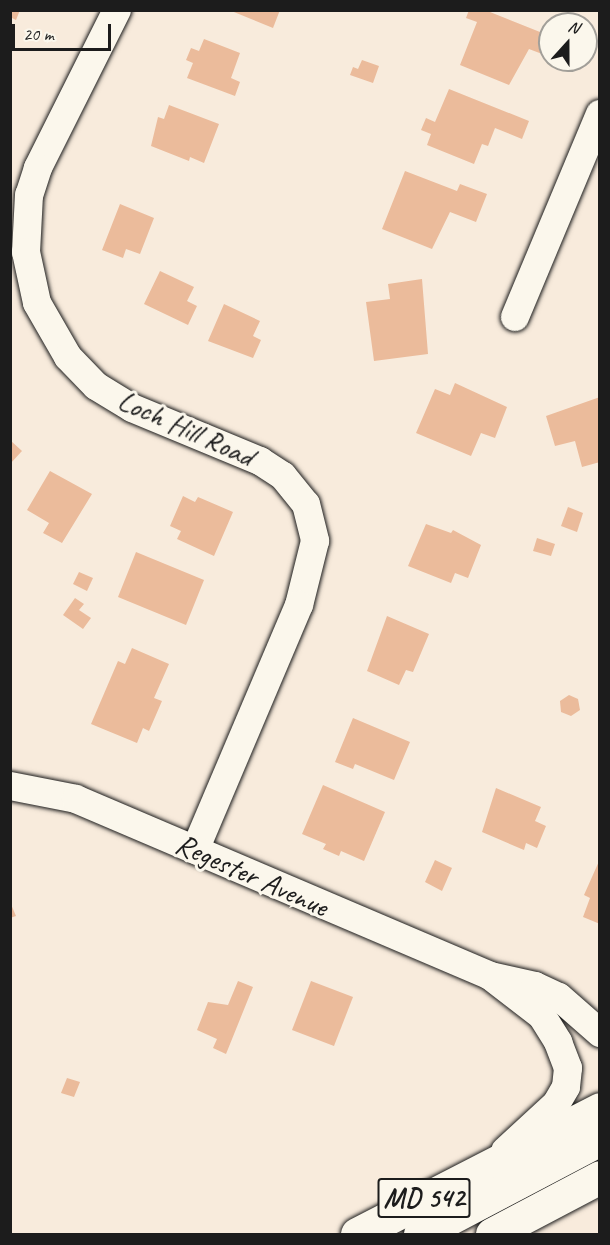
<!DOCTYPE html>
<style>
body{margin:0}
#map{position:relative;width:610px;height:1245px;overflow:hidden;background:#f8ebdc;font-family:Caveat,sans-serif}
div>[style]{position:absolute}
.building>*{inset:0;background:#ebbb9b}
.roads{filter:drop-shadow(0 0 2px #1c1c1c) drop-shadow(0 0 2px #1c1c1c)}
.minor>*{height:28px;margin:-14px;padding:0 14px;transform-origin:14px;border-radius:14px;background:#fbf7ec}
.primary>*{height:33px;margin:-16.5px;padding:0 16.5px;transform-origin:16.5px;border-radius:16.5px;background:#fbf7ec}
span{translate:-50% -50%;white-space:nowrap;text-align:center;line-height:1.15;-webkit-text-stroke:6px #fbf7ec;paint-order:stroke}
.shield-label span{padding:2px 4px;background:#fbf7ec;border:2px solid;border-radius:4px;-webkit-text-stroke-width:0}
.shield-label{font-size:28px;color:#1c1c1c;font-weight:700}
.street-label{font-size:30px;color:#1c1c1c}
.frame{position:absolute;inset:0;border:12px solid #1c1c1c;pointer-events:none}
.north{position:absolute;left:538px;top:12px;width:60px;height:60px;box-sizing:border-box;background:#fbf7ec;border:2px solid #a29f99;border-radius:50%;rotate:21deg;font-size:16px;font-weight:700;line-height:24px;text-align:center;color:#1c1c1c}
.north::after{content:'';display:block;margin:auto;width:21px;height:27px;background:#1c1c1c;clip-path:polygon(50% 0,100% 100%,50% 72%,0 100%)}
.scale{position:absolute;left:12px;top:24px;width:99px;height:27px;box-sizing:border-box;border:3px solid #1c1c1c;border-top:0;padding-left:8px;font-size:18px;line-height:21px;white-space:nowrap;color:#1c1c1c;-webkit-text-stroke:4px #fbf7ec;paint-order:stroke}
</style>
<div id="map">
<div class="building">
<div style="clip-path:polygon(10px 10px,20px 10px,16px 20px,10px 17px)"></div>
<div style="clip-path:polygon(229px 10px,280px 10px,273px 28px)"></div>
<div style="clip-path:polygon(469px 10px,485px 10px,550px 36px,550px 57px,529px 49px,509px 85px,460px 65px,477px 22px,466px 18px)"></div>
<div style="clip-path:polygon(204px 39px,240px 53px,231px 78px,240px 82px,235px 96px,187px 78px,193px 63px,186px 60px,191px 48px,199px 51px)"></div>
<div style="clip-path:polygon(362px 60px,379px 66px,373px 83px,350px 75px,353px 67px,358px 69px)"></div>
<div style="clip-path:polygon(449px 89px,529px 121px,522px 139px,495px 128px,488px 146px,482px 144px,474px 164px,427px 145px,431px 134px,421px 130px,426px 118px,435px 122px)"></div>
<div style="clip-path:polygon(169px 105px,219px 124px,204px 163px,190px 157px,189px 161px,151px 146px,158px 117px,164px 119px)"></div>
<div style="clip-path:polygon(405px 171px,457px 191px,460px 184px,487px 194px,476px 222px,450px 212px,432px 249px,382px 229px)"></div>
<div style="clip-path:polygon(120px 204px,154px 218px,140px 254px,126px 249px,123px 258px,102px 250px)"></div>
<div style="clip-path:polygon(160px 271px,194px 287px,187px 301px,197px 306px,188px 325px,144px 304px)"></div>
<div style="clip-path:polygon(422px 279px,428px 354px,374px 361px,366px 302px,390px 299px,388px 284px)"></div>
<div style="clip-path:polygon(224px 304px,260px 321px,253px 336px,261px 340px,253px 358px,208px 341px)"></div>
<div style="clip-path:polygon(455px 383px,507px 407px,495px 438px,481px 433px,471px 456px,416px 433px,435px 389px,450px 395px)"></div>
<div style="clip-path:polygon(600px 397px,600px 462px,582px 467px,575px 441px,555px 446px,546px 416px)"></div>
<div style="clip-path:polygon(10px 440px,22px 451px,10px 464px)"></div>
<div style="clip-path:polygon(50px 471px,92px 494px,62px 543px,43px 533px,49px 523px,27px 510px)"></div>
<div style="clip-path:polygon(183px 496px,195px 502px,198px 497px,233px 512px,214px 556px,177px 539px,181px 531px,170px 526px)"></div>
<div style="clip-path:polygon(568px 507px,583px 513px,577px 532px,561px 526px)"></div>
<div style="clip-path:polygon(426px 524px,451px 533px,453px 530px,481px 545px,468px 578px,455px 573px,451px 583px,408px 566px)"></div>
<div style="clip-path:polygon(537px 538px,555px 544px,551px 556px,533px 551px)"></div>
<div style="clip-path:polygon(136px 552px,204px 580px,186px 625px,118px 597px)"></div>
<div style="clip-path:polygon(79px 572px,93px 578px,87px 591px,73px 584px)"></div>
<div style="clip-path:polygon(75px 598px,84px 604px,79px 610px,91px 618px,83px 629px,63px 615px)"></div>
<div style="clip-path:polygon(387px 616px,429px 634px,413px 672px,406px 670px,399px 685px,367px 671px)"></div>
<div style="clip-path:polygon(132px 648px,169px 664px,154px 698px,162px 701px,149px 731px,143px 728px,137px 743px,91px 724px,118px 661px,125px 664px)"></div>
<div style="clip-path:polygon(569px 695px,578px 699px,580px 710px,571px 716px,561px 712px,560px 701px)"></div>
<div style="clip-path:polygon(353px 718px,410px 742px,394px 780px,355px 764px,353px 769px,335px 762px)"></div>
<div style="clip-path:polygon(323px 785px,385px 812px,364px 861px,341px 851px,339px 856px,323px 849px,326px 844px,302px 834px)"></div>
<div style="clip-path:polygon(496px 788px,541px 807px,535px 821px,546px 826px,537px 848px,526px 843px,524px 850px,482px 832px)"></div>
<div style="clip-path:polygon(600px 859px,600px 924px,583px 917px,590px 898px,584px 895px)"></div>
<div style="clip-path:polygon(435px 860px,452px 868px,442px 891px,425px 882px)"></div>
<div style="clip-path:polygon(10px 902px,16px 916px,10px 918px)"></div>
<div style="clip-path:polygon(238px 981px,253px 987px,226px 1054px,213px 1048px,217px 1039px,197px 1030px,208px 1002px,228px 1005px)"></div>
<div style="clip-path:polygon(311px 981px,353px 997px,334px 1046px,292px 1030px)"></div>
<div style="clip-path:polygon(67px 1078px,80px 1082px,74px 1097px,61px 1093px)"></div>
</div>
<div class="roads">
<div class="minor">
<div style="left:117px;top:10px;width:177px;rotate:116.6deg"></div>
<div style="left:38px;top:168px;width:28px;rotate:108deg"></div>
<div style="left:29px;top:195px;width:57px;rotate:93deg"></div>
<div style="left:26px;top:252px;width:52px;rotate:77.8deg"></div>
<div style="left:37px;top:303px;width:62px;rotate:60.1deg"></div>
<div style="left:68px;top:357px;width:40px;rotate:46deg"></div>
<div style="left:96px;top:386px;width:42px;rotate:31.4deg"></div>
<div style="left:132px;top:408px;width:139px;rotate:22.5deg"></div>
<div style="left:260px;top:461px;width:27px;rotate:33deg"></div>
<div style="left:283px;top:476px;width:36px;rotate:51deg"></div>
<div style="left:306px;top:504px;width:38px;rotate:76deg"></div>
<div style="left:315px;top:541px;width:66px;rotate:104deg"></div>
<div style="left:299px;top:605px;width:266px;rotate:113deg"></div>
<div style="left:515px;top:317px;width:220px;rotate:-67.3deg"></div>
<div style="left:10px;top:786px;width:67px;rotate:11.1deg"></div>
<div style="left:76px;top:799px;width:450px;rotate:23.1deg"></div>
<div style="left:490px;top:976px;width:46px;rotate:12.5deg"></div>
<div style="left:535px;top:986px;width:26px;rotate:25deg"></div>
<div style="left:559px;top:997px;width:55px;rotate:41.3deg"></div>
<div style="left:494px;top:979px;width:61px;rotate:37.6deg"></div>
<div style="left:542px;top:1016px;width:31px;rotate:58deg"></div>
<div style="left:558px;top:1042px;width:28px;rotate:69deg"></div>
<div style="left:568px;top:1068px;width:19px;rotate:96deg"></div>
<div style="left:566px;top:1087px;width:20px;rotate:120deg"></div>
<div style="left:556px;top:1104px;width:69px;rotate:137.3deg"></div>
</div>
<div class="primary">
<div style="left:357px;top:1234px;width:273px;rotate:-27.2deg"></div>
<div style="left:420px;top:1234px;width:204px;rotate:-27.8deg"></div>
<div style="left:492px;top:1234px;width:122px;rotate:-27.8deg"></div>
</div>
</div>
<div class="shield-label">
<span style="left:424px;top:1198px">MD 542</span>
</div>
<div class="street-label">
<span style="left:186px;top:428px;rotate:24deg">Loch Hill Road</span>
<span style="left:252px;top:875px;rotate:24deg">Regester Avenue</span>
</div>
<div class="frame"></div>
<div class="north">N</div>
<div class="scale">20 m</div>
</div>
